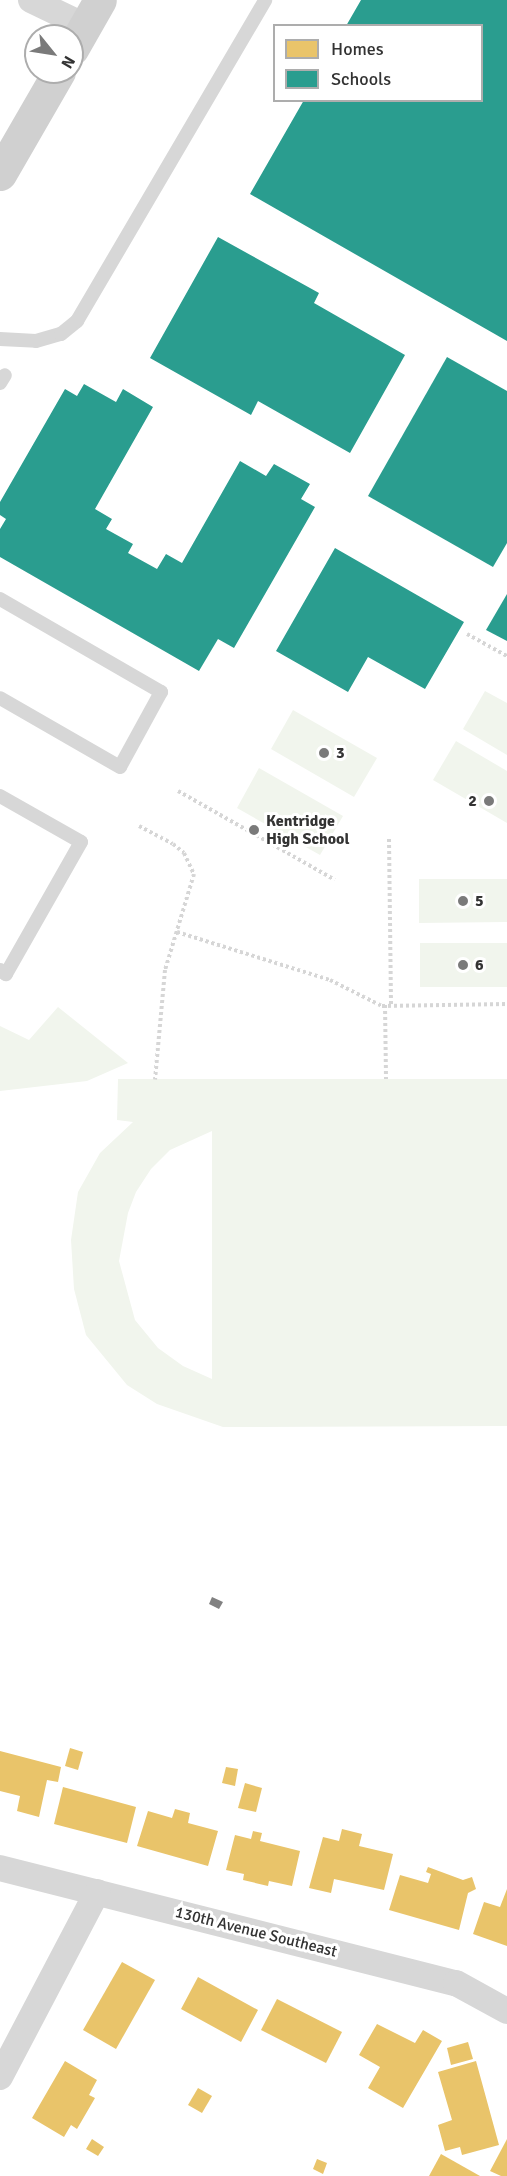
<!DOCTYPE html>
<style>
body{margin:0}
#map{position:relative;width:507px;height:2176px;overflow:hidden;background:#fff;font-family:Signika,sans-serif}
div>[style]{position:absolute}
.green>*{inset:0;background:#f1f5ed}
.homes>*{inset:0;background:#e9c46a}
.schools>*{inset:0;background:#2a9d8f}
.building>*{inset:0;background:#818181}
.path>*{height:4px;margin-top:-2px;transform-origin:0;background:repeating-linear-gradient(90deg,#d6d6d6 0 3px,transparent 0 6px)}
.service>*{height:14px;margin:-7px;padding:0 7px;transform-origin:7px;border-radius:7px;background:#d7d7d7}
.minor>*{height:26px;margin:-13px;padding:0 13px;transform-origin:13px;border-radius:13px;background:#d7d7d7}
.secondary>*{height:33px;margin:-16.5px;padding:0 16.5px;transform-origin:16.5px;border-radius:16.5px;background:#d0d0d0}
.dots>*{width:16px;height:16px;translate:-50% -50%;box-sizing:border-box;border:3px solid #fff;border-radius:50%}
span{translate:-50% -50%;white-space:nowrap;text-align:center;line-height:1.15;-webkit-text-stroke:6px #fff;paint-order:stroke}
.poi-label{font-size:16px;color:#333;font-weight:700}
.left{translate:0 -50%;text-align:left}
.right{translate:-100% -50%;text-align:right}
.street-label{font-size:16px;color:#333}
.legend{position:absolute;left:273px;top:24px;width:210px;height:78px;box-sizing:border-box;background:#fff;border:2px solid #adadad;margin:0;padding:8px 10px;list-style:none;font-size:18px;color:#333}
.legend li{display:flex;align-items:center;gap:12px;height:30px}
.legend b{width:30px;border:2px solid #adadad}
.north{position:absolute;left:24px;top:24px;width:60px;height:60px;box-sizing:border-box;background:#fff;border:2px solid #adadad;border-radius:50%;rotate:120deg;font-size:16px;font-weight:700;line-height:24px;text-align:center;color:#333}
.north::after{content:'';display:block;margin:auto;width:21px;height:27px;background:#7a7a7a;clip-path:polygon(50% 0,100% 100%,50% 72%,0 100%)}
</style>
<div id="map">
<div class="green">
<div style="clip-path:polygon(485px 691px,507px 703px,507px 755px,463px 729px)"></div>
<div style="clip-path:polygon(293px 710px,377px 758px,354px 797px,271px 749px)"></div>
<div style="clip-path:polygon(456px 741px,507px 771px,507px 823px,433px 780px)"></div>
<div style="clip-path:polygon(259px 768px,343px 816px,320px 855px,237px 808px)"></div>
<div style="clip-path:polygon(419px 879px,507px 879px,507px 922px,419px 923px)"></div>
<div style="clip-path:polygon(420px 943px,507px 943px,507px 987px,420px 987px)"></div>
<div style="clip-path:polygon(58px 1007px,128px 1063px,87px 1081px,0 1091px,0 1026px,29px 1040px)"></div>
<div style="clip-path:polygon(evenodd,118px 1079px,507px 1079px,507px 1426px,223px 1427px,157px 1404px,127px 1385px,86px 1335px,74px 1289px,71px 1240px,78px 1192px,100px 1153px,133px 1122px,117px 1120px,118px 1079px,212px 1131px,212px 1379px,183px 1366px,158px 1348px,135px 1320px,119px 1261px,128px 1213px,136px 1192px,151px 1169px,170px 1150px,212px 1131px)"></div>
</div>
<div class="homes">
<div style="clip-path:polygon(70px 1748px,83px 1752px,78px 1770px,65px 1766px)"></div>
<div style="clip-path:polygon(0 1751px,61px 1767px,58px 1782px,47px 1780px,39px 1817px,17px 1811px,20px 1796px,0 1791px)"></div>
<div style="clip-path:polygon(226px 1767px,238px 1769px,235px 1786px,222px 1783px)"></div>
<div style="clip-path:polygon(245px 1783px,262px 1788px,256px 1812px,238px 1808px)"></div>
<div style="clip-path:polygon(63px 1787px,136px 1807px,127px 1843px,54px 1824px)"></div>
<div style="clip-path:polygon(175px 1809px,190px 1813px,188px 1823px,218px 1831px,208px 1866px,137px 1846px,148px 1811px,172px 1818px)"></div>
<div style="clip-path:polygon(342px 1829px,362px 1834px,359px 1846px,393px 1854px,384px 1890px,334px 1879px,331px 1893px,309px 1888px,323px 1837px,339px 1841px)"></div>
<div style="clip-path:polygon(253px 1831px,262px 1833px,260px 1841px,300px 1851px,292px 1886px,269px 1881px,268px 1886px,243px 1880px,244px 1874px,226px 1870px,235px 1835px,251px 1839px)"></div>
<div style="clip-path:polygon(428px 1867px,463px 1880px,472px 1877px,476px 1889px,468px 1893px,459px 1930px,389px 1910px,400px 1875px,428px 1883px,431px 1874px,426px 1872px)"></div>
<div style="clip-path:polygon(507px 1889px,507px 1946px,473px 1934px,484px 1902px,500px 1907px)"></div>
<div style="clip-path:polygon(122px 1962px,155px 1980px,116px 2049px,83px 2030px)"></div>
<div style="clip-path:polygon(198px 1977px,258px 2010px,241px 2042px,181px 2009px)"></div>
<div style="clip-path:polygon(277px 1999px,342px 2032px,326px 2063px,261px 2030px)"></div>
<div style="clip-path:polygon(377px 2024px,415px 2043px,423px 2030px,442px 2041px,403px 2108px,368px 2088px,380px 2067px,359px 2055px)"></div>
<div style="clip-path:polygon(468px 2042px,473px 2059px,451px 2065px,447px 2048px)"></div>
<div style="clip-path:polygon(65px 2061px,97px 2080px,89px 2095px,95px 2098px,77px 2129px,71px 2125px,64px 2137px,32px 2118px)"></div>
<div style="clip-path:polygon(476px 2061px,499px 2145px,462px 2155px,460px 2147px,445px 2151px,438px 2125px,452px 2120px,438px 2072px)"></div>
<div style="clip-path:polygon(198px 2088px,212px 2096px,202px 2113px,188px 2105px)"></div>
<div style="clip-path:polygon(92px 2139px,104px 2147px,98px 2156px,86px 2149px)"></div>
<div style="clip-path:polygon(507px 2139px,507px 2176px,501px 2176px,490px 2171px)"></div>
<div style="clip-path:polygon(441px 2154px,480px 2176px,429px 2176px)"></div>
<div style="clip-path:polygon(317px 2159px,327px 2163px,323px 2174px,313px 2169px)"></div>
</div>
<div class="schools">
<div style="clip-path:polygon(361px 0,507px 0,507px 341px,250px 194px,304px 100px,482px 100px,482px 26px,346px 26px)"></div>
<div style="clip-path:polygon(218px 237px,319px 293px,314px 303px,405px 355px,350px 453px,258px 401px,251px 415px,150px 358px)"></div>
<div style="clip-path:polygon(447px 357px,507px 391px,507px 543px,493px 567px,368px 496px)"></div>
<div style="clip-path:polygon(84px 384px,116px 402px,123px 389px,153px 407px,95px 509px,112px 519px,106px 529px,133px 544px,128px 553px,157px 569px,166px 554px,182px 563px,240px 461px,266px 476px,274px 464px,310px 484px,301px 499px,315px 507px,234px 648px,218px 639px,199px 671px,0 557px,0 529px,6px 519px,0 515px,0 502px,65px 389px,77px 396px)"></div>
<div style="clip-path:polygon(335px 548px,464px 622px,425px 689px,368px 657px,348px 692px,276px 651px)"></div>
<div style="clip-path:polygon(507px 594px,507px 641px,486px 630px)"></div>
</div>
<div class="building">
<div style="clip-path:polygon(212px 1597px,223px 1602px,219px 1609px,209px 1604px)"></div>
</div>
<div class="path">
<div style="left:467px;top:634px;width:46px;rotate:28.8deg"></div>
<div style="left:178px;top:791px;width:180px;rotate:29.5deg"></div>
<div style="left:139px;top:826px;width:38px;rotate:28deg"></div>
<div style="left:173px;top:844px;width:14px;rotate:39deg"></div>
<div style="left:184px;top:853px;width:23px;rotate:65deg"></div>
<div style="left:194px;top:874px;width:100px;rotate:106.8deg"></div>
<div style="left:165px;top:970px;width:110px;rotate:95.2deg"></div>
<div style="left:389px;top:839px;width:167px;rotate:89.3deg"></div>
<div style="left:177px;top:932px;width:160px;rotate:17.4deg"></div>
<div style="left:330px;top:980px;width:58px;rotate:26.6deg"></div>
<div style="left:382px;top:1006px;width:125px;rotate:-0.9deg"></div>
<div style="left:385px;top:1005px;width:74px;rotate:89.2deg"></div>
</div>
<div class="service">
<div style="left:0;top:339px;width:36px;rotate:3deg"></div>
<div style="left:36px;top:341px;width:26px;rotate:-16deg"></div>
<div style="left:61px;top:334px;width:21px;rotate:-39deg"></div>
<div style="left:77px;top:321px;width:372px;rotate:-59.6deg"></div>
<div style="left:0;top:383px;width:9px;rotate:-58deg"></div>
<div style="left:0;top:599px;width:186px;rotate:30deg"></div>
<div style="left:161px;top:692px;width:85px;rotate:118.7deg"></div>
<div style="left:120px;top:767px;width:138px;rotate:-150.1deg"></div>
<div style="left:0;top:796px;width:93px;rotate:29.6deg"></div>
<div style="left:81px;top:842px;width:152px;rotate:119.6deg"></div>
<div style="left:6px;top:974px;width:7px;rotate:-146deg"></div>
</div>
<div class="minor">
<div style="left:31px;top:0;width:60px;rotate:25.7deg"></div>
<div style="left:0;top:1868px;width:470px;rotate:14.2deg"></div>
<div style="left:456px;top:1983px;width:58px;rotate:28.8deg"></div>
<div style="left:0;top:2077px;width:209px;rotate:-62.3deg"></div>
</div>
<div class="secondary">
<div style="left:72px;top:49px;width:56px;rotate:-60.3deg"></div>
<div style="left:0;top:174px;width:118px;rotate:-60deg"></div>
</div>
<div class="dots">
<div style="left:324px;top:753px;background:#7a7a7a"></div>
<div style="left:489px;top:801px;background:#7a7a7a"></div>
<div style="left:254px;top:830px;background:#7a7a7a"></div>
<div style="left:463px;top:901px;background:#7a7a7a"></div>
<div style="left:463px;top:965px;background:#7a7a7a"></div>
</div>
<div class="poi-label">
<span class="left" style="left:336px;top:753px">3</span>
<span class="right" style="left:477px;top:801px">2</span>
<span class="left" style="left:266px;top:830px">Kentridge<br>High School</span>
<span class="left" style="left:475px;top:901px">5</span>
<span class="left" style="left:475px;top:965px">6</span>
</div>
<div class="street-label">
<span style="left:256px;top:1932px;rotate:14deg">130th Avenue Southeast</span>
</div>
<ul class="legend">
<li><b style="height:16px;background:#e9c46a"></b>Homes</li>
<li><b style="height:16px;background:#2a9d8f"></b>Schools</li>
</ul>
<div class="north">N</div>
</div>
